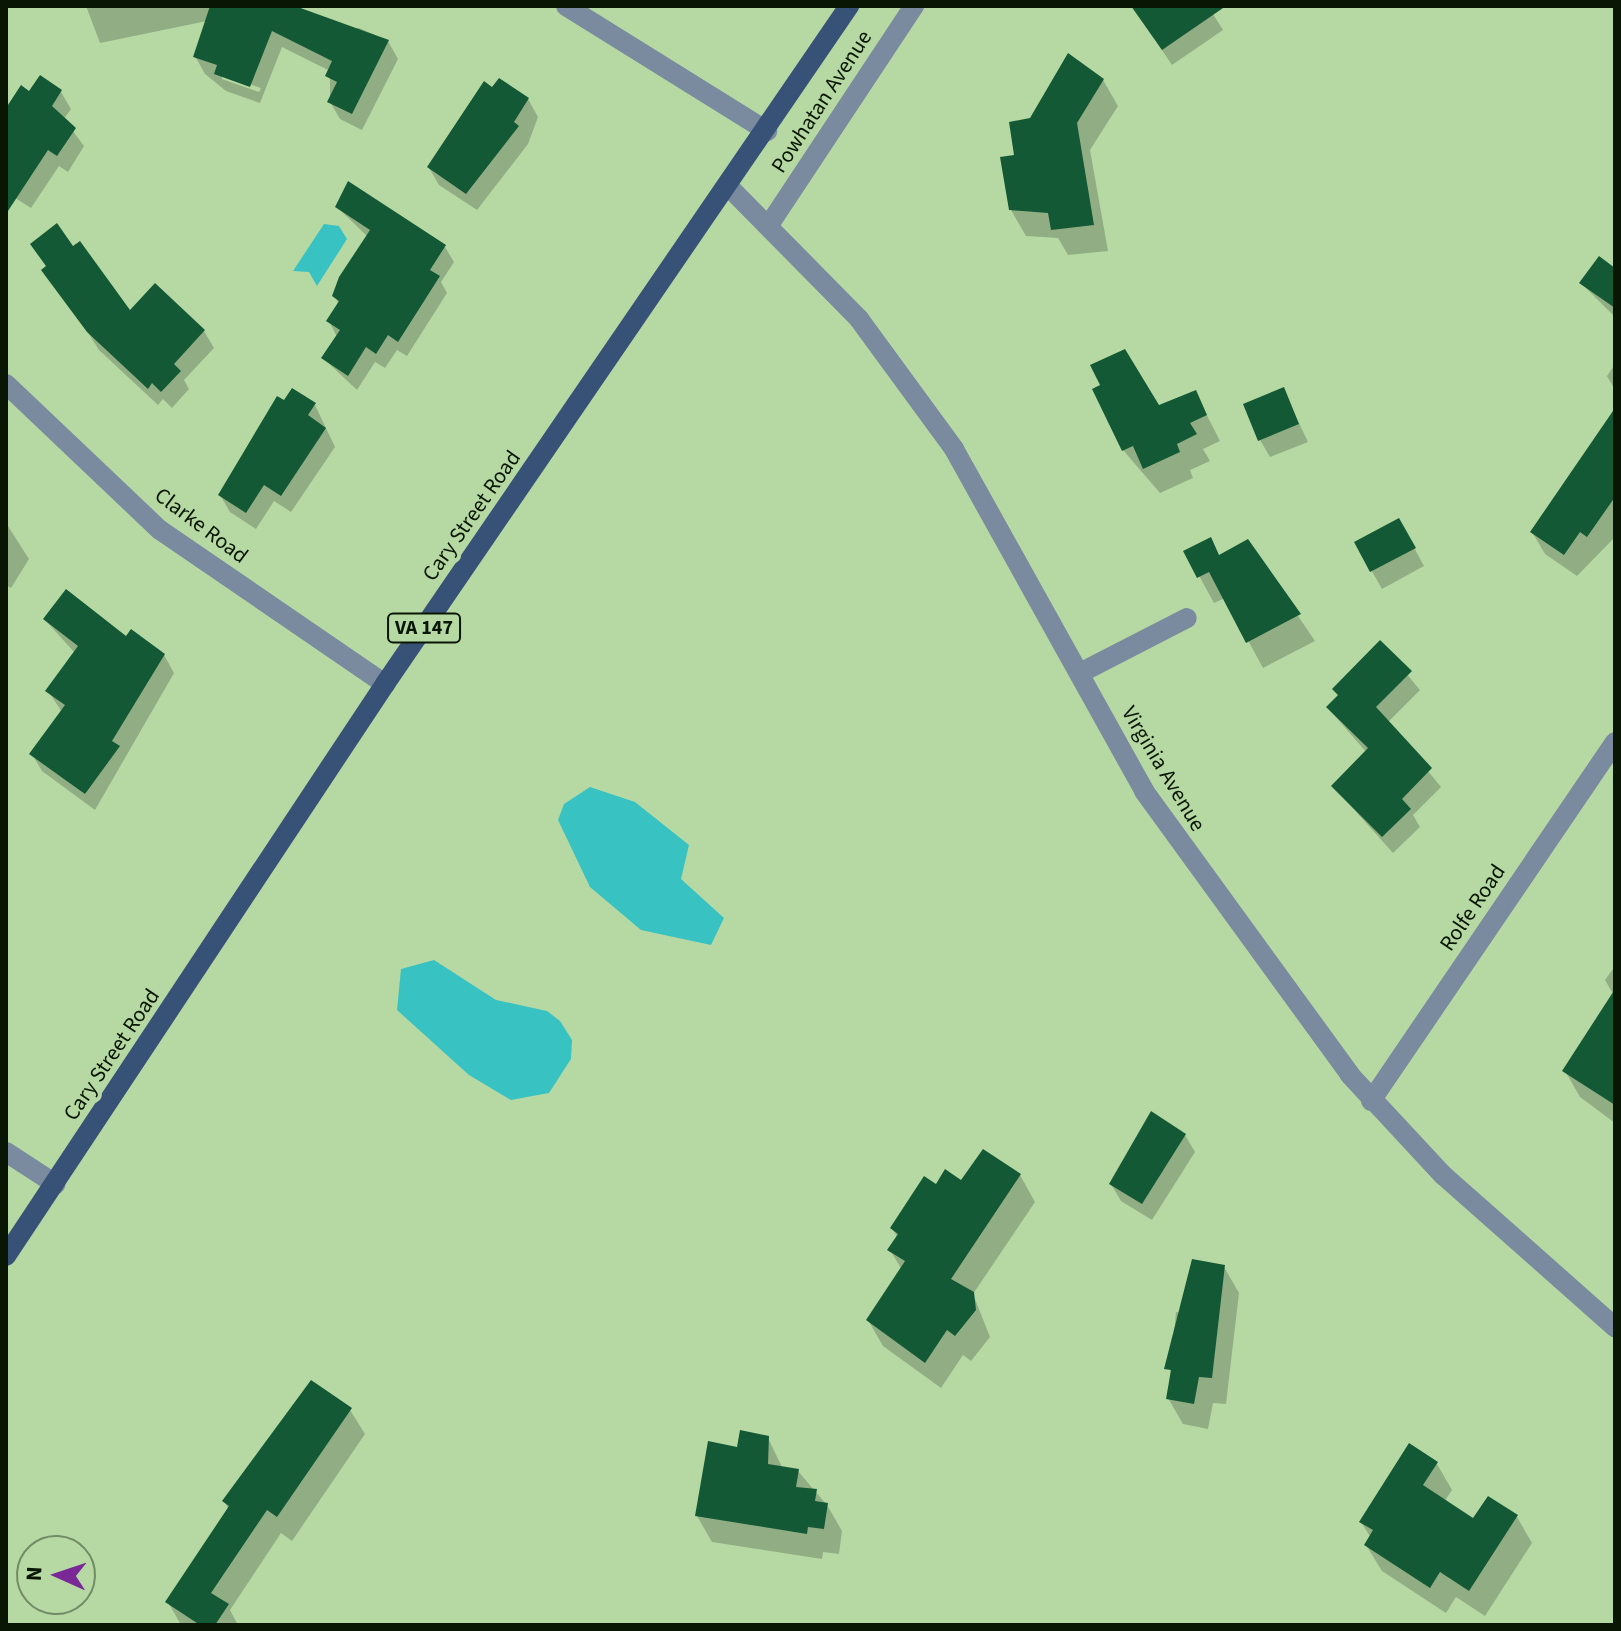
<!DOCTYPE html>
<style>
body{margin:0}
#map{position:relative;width:1621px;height:1631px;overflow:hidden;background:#b6d9a4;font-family:"Source Sans 3",sans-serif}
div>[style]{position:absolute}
.water>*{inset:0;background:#39c2c2}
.shadow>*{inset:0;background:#0003}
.building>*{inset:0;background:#145935}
.minor>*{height:20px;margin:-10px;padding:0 10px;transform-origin:10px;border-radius:10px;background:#7a8a9f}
.major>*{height:20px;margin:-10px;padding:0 10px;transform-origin:10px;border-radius:10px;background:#375276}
span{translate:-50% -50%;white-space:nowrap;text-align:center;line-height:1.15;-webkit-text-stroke:8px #b6d9a4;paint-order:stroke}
.shield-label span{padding:2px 6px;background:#b6d9a4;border:2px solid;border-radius:6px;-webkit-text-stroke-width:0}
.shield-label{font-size:20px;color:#0a1604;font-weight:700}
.street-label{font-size:22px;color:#0a1604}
.frame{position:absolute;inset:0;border:8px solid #0a1604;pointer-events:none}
.north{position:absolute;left:16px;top:1535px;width:80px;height:80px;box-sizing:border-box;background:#b6d9a4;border:2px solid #718b64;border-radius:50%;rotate:273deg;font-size:22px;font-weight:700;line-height:32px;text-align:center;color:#0a1604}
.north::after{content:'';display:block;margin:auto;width:28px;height:36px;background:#7a2898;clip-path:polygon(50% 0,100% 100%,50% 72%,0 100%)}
</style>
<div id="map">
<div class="water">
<div style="clip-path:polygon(324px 224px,339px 226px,347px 239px,317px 286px,309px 272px,293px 271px)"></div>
<div style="clip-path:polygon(590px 787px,635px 802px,689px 845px,681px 879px,724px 918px,711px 945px,641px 930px,590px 887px,558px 820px,564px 804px)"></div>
<div style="clip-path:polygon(434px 960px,496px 1000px,547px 1011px,560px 1021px,572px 1040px,571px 1059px,549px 1093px,511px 1100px,469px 1075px,397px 1010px,401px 969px)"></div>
</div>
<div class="shadow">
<div style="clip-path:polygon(evenodd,86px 6px,293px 6px,346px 32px,359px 28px,388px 41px,398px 59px,362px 130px,340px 119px,330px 102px,330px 71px,282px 47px,260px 103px,226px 91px,205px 74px,195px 56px,207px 21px,100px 43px,86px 6px,222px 75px,261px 88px,259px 92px,222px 79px,222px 75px)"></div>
<div style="clip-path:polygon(1146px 6px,1208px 6px,1223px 30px,1172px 65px,1147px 28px)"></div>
<div style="clip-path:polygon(1103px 80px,1118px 106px,1090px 150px,1108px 251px,1068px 255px,1058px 238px,1026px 236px,1011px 210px,1031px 120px)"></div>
<div style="clip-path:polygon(493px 90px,528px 99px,538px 117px,528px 144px,477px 210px,439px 185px,429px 168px)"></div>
<div style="clip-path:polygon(61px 92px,71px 109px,64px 119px,84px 146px,68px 172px,59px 166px,31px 208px,6px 192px,6px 114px,30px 94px)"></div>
<div style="clip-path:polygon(337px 207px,445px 247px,454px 262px,441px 282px,447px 293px,407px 356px,397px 350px,385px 368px,375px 362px,357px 390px,323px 358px,337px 337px,329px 321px,339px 304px,334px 296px,368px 237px)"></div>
<div style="clip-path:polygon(32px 244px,73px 249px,130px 313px,204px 331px,214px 348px,184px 380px,189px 389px,172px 408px,163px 399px,158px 405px,99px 350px)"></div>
<div style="clip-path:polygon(1615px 270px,1615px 317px,1581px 283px)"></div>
<div style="clip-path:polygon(1615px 364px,1615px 390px,1607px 376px)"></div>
<div style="clip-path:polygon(1283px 390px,1308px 442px,1270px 457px,1260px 440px)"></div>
<div style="clip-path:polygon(1195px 392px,1220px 441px,1203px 449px,1210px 461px,1190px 470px,1193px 478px,1160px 493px,1123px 450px,1158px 407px)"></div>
<div style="clip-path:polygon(315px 405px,335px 447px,291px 512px,274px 501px,256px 529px,230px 512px,220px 495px)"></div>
<div style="clip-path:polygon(1615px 411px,1615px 537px,1577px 576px,1545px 554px,1532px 532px)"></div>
<div style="clip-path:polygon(1399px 520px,1424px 566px,1382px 589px,1356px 543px)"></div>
<div style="clip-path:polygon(6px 523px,29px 559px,11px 588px,6px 585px)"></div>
<div style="clip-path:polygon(1248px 542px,1315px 641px,1263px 668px,1225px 598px,1214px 603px,1186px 552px,1220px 557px)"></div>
<div style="clip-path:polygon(45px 620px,126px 639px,164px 655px,174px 673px,95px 810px,42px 771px,32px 754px,62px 712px,48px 691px,75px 653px)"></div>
<div style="clip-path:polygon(1380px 642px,1420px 690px,1388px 722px,1441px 787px,1413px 815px,1420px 827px,1393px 853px,1333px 786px,1367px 753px,1328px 708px,1339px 697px,1334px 689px)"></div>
<div style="clip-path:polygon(1615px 966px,1615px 1123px,1580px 1097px,1565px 1071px,1613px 994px,1605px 980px)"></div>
<div style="clip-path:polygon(1185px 1135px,1195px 1152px,1152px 1220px,1121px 1201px,1111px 1184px)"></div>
<div style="clip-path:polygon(1020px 1175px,1035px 1202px,973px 1294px,990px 1337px,971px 1361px,963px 1355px,941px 1388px,883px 1346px,868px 1320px,902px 1270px,890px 1250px,898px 1238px,892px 1228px,936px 1187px)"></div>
<div style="clip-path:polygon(1224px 1267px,1239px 1293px,1226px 1404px,1213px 1403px,1208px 1429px,1183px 1424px,1168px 1398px,1176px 1312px,1184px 1313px)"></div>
<div style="clip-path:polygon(350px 1410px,365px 1434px,292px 1541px,281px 1533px,230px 1610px,238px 1625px,181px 1625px,168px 1602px,229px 1510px,224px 1501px)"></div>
<div style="clip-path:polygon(768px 1438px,783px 1469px,797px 1470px,827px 1505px,842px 1531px,839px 1554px,823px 1552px,822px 1559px,712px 1542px,697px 1516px,739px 1449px)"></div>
<div style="clip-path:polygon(1437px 1464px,1452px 1490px,1444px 1502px,1474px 1521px,1517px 1517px,1532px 1543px,1485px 1616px,1456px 1597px,1446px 1613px,1382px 1571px,1366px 1545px,1371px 1538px,1361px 1522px)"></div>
</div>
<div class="building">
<div style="clip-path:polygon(210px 6px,295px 6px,389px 40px,352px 114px,327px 102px,337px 82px,325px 76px,332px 61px,272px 31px,250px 87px,214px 74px,217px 65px,193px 57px)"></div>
<div style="clip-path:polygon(1131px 6px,1226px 6px,1162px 50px)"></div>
<div style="clip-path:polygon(1068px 53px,1104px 79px,1077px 123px,1094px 225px,1051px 230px,1048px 213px,1009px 210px,1000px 157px,1014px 155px,1009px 122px,1030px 118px)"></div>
<div style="clip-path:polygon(40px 75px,62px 90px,52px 106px,76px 128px,57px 156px,48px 150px,6px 214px,6px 108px,21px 85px,29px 91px)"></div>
<div style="clip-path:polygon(499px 78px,529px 98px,514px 122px,519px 126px,466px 194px,427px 167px,484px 81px,492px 87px)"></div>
<div style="clip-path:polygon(348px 181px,446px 245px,430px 270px,440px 276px,398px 342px,388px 335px,376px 354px,366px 347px,348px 376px,321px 358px,340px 330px,326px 321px,339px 301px,332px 296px,339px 277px,370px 230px,335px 207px)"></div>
<div style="clip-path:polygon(57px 223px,73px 246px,80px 241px,130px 310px,155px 283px,205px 330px,174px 364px,181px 371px,161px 392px,152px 383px,148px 389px,87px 332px,41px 270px,46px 266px,30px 244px)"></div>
<div style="clip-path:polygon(1599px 256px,1615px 268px,1615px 308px,1579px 283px)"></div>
<div style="clip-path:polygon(1125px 349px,1159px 405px,1196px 390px,1207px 415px,1190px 423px,1197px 434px,1177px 444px,1180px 452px,1143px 469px,1133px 446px,1122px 451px,1092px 389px,1100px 385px,1090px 365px)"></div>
<div style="clip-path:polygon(1284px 387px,1299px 424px,1258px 441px,1243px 404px)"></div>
<div style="clip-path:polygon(292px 388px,316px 403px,308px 415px,326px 428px,281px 496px,264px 485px,246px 513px,218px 495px,277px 396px,284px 400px)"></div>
<div style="clip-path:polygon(1615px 408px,1615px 497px,1587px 537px,1580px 532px,1564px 555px,1530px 532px)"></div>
<div style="clip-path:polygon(1399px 518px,1416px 548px,1370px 572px,1354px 542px)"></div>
<div style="clip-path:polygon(1211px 537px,1219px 555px,1248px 539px,1301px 614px,1246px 643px,1209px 572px,1197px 578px,1183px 551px)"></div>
<div style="clip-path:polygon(66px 589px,126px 636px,131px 629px,165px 654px,112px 741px,120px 746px,85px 794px,29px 754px,65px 705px,45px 691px,78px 646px,43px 619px)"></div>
<div style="clip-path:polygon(1380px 640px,1412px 671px,1376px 707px,1432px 768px,1402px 799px,1411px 809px,1382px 837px,1331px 786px,1368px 748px,1326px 707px,1338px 695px,1332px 689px)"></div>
<div style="clip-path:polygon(1615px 989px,1615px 1105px,1562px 1071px)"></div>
<div style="clip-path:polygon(1151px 1111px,1186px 1134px,1142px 1204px,1109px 1184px)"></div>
<div style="clip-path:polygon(983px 1149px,1021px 1174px,951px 1279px,974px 1292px,976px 1310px,955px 1336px,947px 1330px,925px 1363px,866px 1320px,905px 1261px,887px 1250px,898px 1234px,890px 1228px,924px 1176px,936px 1184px,945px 1169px,961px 1180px)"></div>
<div style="clip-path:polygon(1192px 1259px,1225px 1265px,1212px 1378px,1199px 1377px,1194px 1404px,1166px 1399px,1171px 1370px,1164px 1369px)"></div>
<div style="clip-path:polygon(311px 1380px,352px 1408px,277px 1517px,267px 1510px,211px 1593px,229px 1604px,215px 1625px,200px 1625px,165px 1602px,229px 1506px,222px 1501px)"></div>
<div style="clip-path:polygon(740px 1430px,769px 1436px,768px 1464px,799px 1469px,796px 1487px,817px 1489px,815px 1501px,828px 1503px,824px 1529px,808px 1527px,807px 1534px,695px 1516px,708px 1441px,737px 1447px)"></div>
<div style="clip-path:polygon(1409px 1443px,1438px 1462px,1423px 1485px,1473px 1518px,1488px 1496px,1518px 1515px,1469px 1591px,1440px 1572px,1430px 1588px,1364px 1545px,1373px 1530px,1359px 1522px)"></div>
</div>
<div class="minor">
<div style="left:566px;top:6px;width:237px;rotate:31.9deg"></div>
<div style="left:730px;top:188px;width:184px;rotate:45.4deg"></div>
<div style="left:859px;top:319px;width:161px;rotate:53.8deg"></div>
<div style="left:954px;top:449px;width:391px;rotate:60.9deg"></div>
<div style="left:1144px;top:791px;width:351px;rotate:54deg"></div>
<div style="left:1350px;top:1075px;width:137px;rotate:47.1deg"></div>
<div style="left:1443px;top:1175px;width:230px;rotate:41.5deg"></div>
<div style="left:769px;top:225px;width:263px;rotate:-56.5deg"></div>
<div style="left:6px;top:384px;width:212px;rotate:43.5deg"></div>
<div style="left:160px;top:530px;width:273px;rotate:34.4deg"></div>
<div style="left:1080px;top:673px;width:120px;rotate:-27.2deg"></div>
<div style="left:1371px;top:1101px;width:434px;rotate:-55.8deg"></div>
<div style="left:6px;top:1152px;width:59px;rotate:33.1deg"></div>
</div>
<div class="major">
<div style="left:6px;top:1256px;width:686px;rotate:-56.47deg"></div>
<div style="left:385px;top:684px;width:822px;rotate:-55.61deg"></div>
</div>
<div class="shield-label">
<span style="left:424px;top:628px">VA 147</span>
</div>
<div class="street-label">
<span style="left:822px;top:102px;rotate:-57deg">Powhatan Avenue</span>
<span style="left:472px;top:516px;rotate:-55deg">Cary Street Road</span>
<span style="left:201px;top:526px;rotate:37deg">Clarke Road</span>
<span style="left:1163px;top:769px;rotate:59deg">Virginia Avenue</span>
<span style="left:1473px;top:908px;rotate:-56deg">Rolfe Road</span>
<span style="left:112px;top:1055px;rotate:-56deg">Cary Street Road</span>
</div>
<div class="frame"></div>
<div class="north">N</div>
</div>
